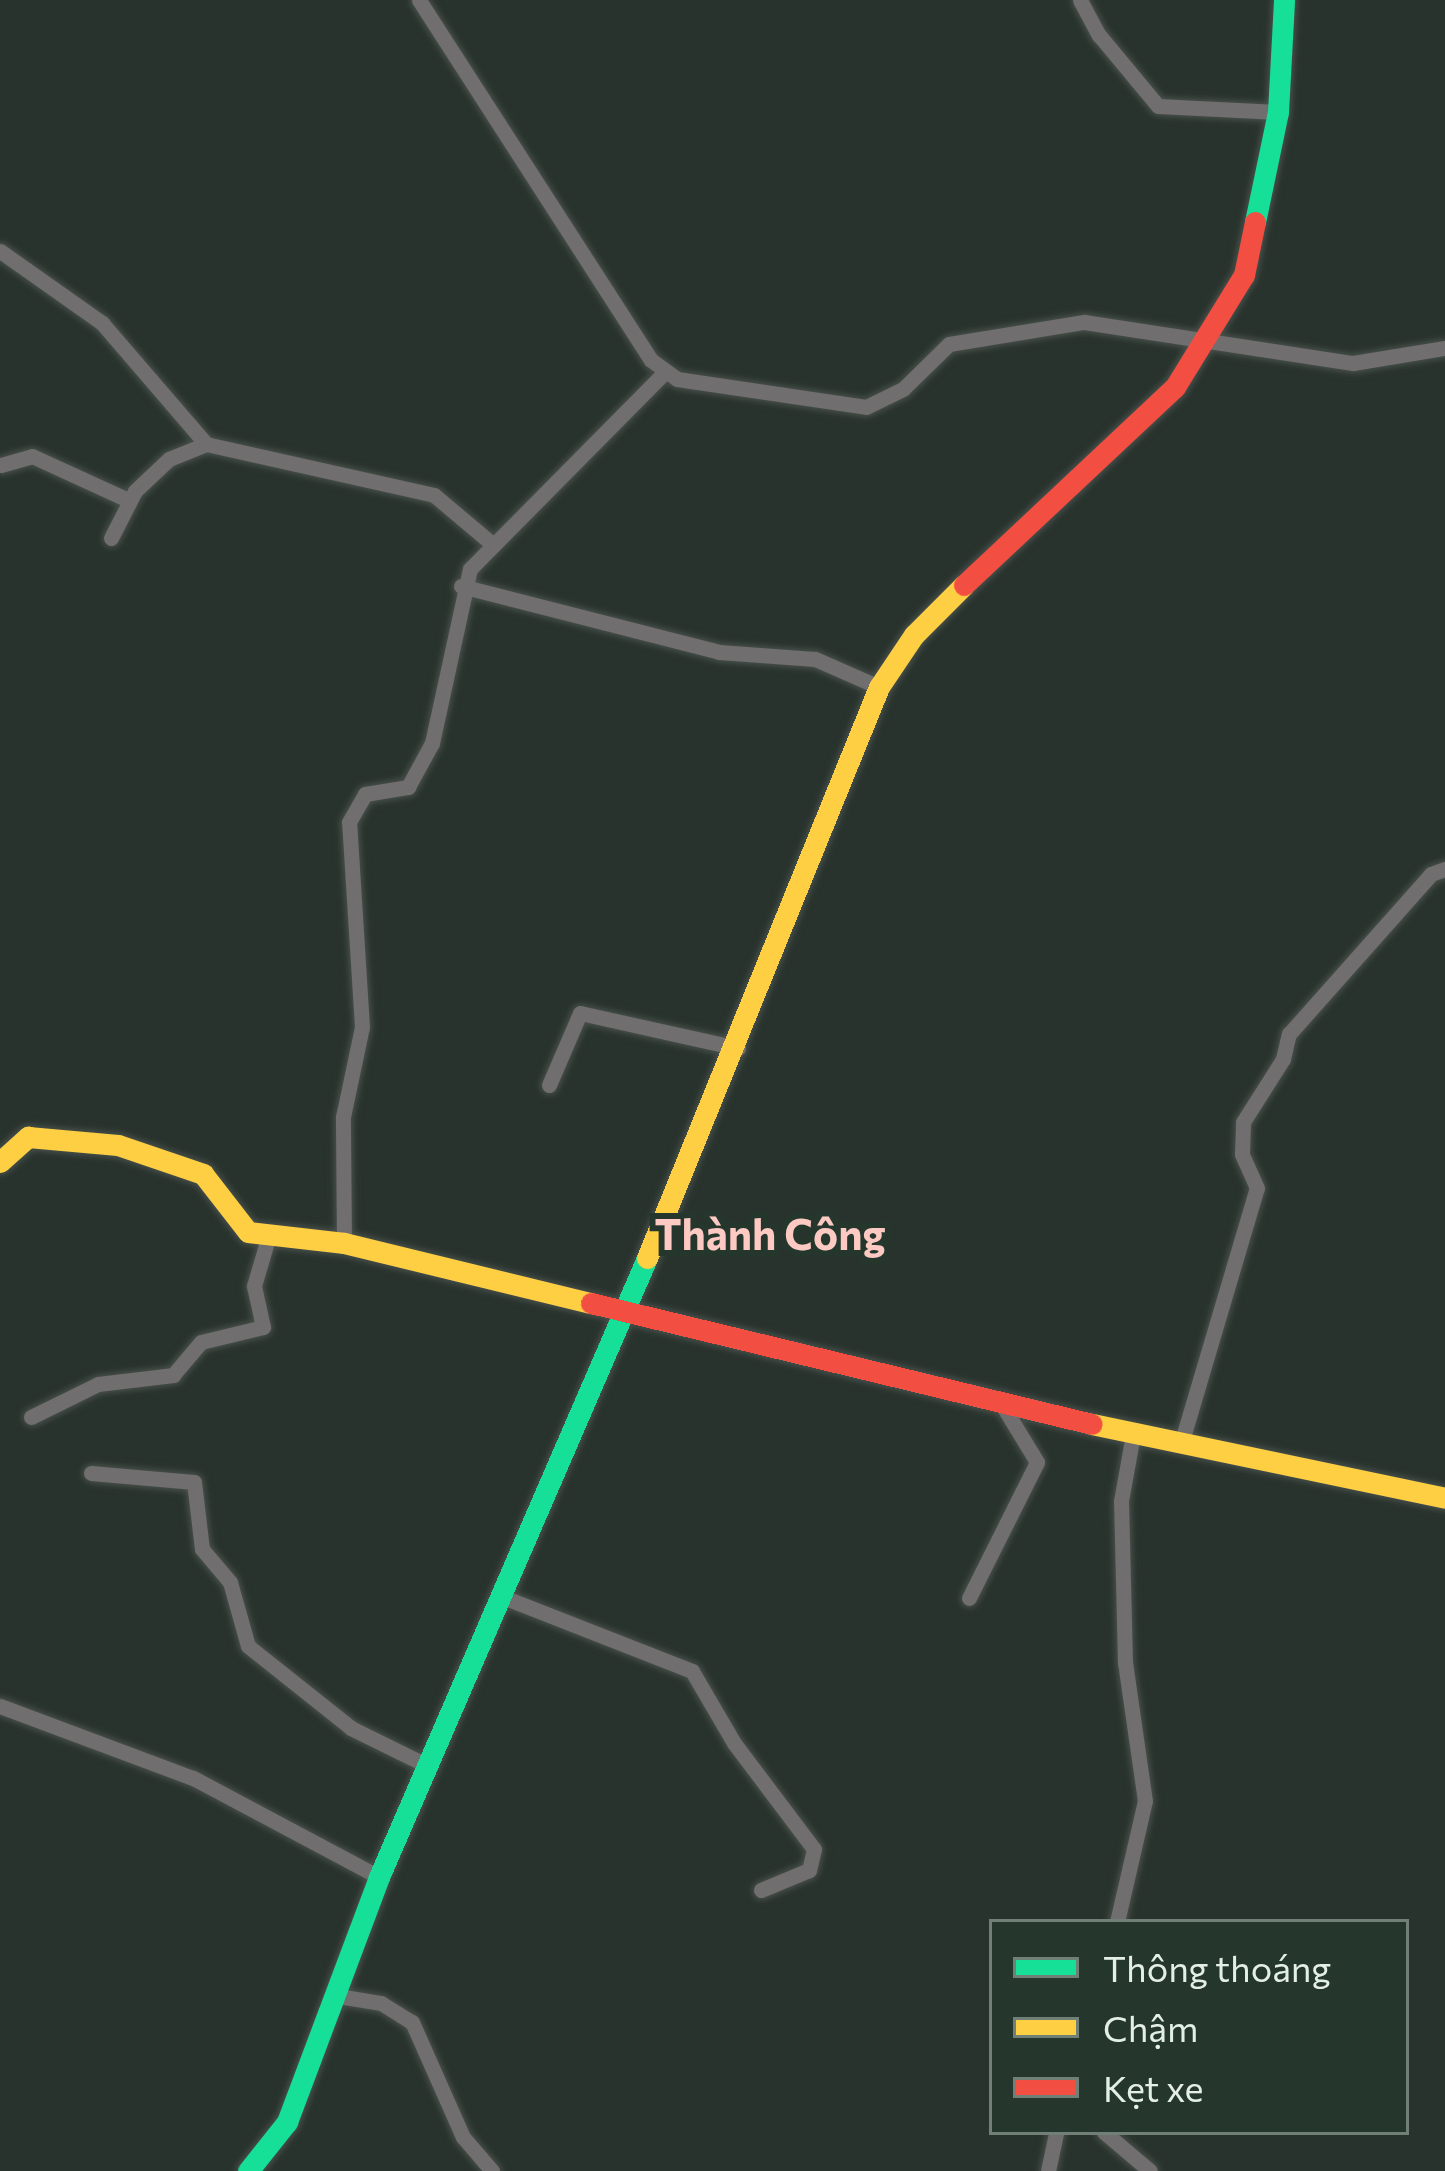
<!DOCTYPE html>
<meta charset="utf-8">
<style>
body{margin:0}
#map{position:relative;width:1445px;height:2171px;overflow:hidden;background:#29332d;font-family:Commissioner,sans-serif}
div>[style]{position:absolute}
.roads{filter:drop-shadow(0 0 3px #48504b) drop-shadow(0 0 3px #48504b)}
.street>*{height:15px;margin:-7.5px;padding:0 7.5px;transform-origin:7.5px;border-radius:7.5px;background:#706e6e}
.fast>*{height:21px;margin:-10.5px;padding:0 10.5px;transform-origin:10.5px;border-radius:10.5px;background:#16e098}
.slow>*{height:21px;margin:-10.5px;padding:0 10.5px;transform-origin:10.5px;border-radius:10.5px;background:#ffcf43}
.jam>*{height:21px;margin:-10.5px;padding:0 10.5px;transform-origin:10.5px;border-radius:10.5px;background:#f24e42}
span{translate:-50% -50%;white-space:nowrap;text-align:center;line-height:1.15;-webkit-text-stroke:12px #25372c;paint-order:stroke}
.district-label{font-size:42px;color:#fdc9c3;font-weight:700}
.legend{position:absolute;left:989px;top:1919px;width:420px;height:216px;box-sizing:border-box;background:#25372c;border:3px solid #718077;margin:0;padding:15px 21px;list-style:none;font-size:36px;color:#e3eee7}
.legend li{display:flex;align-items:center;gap:24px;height:60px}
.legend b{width:60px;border:3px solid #718077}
</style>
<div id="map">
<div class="roads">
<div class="street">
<div style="left:419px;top:0;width:428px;rotate:57.2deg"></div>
<div style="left:651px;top:360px;width:32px;rotate:36deg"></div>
<div style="left:677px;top:379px;width:191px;rotate:8.4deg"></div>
<div style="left:866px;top:407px;width:41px;rotate:-25.9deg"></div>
<div style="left:903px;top:389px;width:64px;rotate:-44.4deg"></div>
<div style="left:949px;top:344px;width:137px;rotate:-9.3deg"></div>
<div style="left:1084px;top:322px;width:272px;rotate:8.7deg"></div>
<div style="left:1353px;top:363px;width:93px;rotate:-9.3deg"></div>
<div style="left:1080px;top:0;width:40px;rotate:62deg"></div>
<div style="left:1099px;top:35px;width:92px;rotate:50.3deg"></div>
<div style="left:1158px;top:106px;width:120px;rotate:2.9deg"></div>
<div style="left:0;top:251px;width:125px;rotate:35.2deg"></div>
<div style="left:102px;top:323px;width:160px;rotate:49.3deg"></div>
<div style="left:1px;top:465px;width:32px;rotate:-16deg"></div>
<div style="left:32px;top:456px;width:106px;rotate:24.6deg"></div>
<div style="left:111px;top:538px;width:53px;rotate:-62.9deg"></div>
<div style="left:135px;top:491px;width:47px;rotate:-43.3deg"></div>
<div style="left:169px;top:459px;width:40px;rotate:-22deg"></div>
<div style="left:206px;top:444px;width:234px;rotate:12.6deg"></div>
<div style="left:434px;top:495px;width:75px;rotate:40.1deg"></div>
<div style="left:461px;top:586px;width:266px;rotate:14.3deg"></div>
<div style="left:719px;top:652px;width:96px;rotate:4.2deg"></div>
<div style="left:815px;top:659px;width:70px;rotate:23.6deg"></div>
<div style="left:549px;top:1085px;width:78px;rotate:-66.7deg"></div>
<div style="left:580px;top:1013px;width:162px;rotate:12.5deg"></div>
<div style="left:344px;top:1243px;width:126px;rotate:-90.5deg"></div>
<div style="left:343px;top:1117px;width:92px;rotate:-78.1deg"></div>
<div style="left:362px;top:1027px;width:205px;rotate:-93.6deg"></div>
<div style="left:349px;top:822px;width:32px;rotate:-60deg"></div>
<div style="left:365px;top:794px;width:44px;rotate:-9.2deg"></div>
<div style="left:408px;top:787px;width:50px;rotate:-61.4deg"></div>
<div style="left:432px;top:743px;width:178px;rotate:-77.7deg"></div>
<div style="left:470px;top:569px;width:277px;rotate:-45.3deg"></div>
<div style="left:31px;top:1417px;width:75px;rotate:-26.2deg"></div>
<div style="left:98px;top:1384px;width:76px;rotate:-6.8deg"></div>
<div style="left:173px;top:1375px;width:43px;rotate:-49.7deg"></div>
<div style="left:201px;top:1342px;width:64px;rotate:-13.6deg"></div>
<div style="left:263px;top:1327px;width:42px;rotate:-102.4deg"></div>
<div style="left:254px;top:1286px;width:53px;rotate:-73.6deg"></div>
<div style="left:1181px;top:1444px;width:267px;rotate:-73.5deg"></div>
<div style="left:1257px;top:1188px;width:37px;rotate:-114deg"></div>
<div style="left:1242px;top:1154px;width:32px;rotate:-88deg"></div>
<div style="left:1243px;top:1122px;width:75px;rotate:-57.6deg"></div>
<div style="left:1283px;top:1059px;width:26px;rotate:-77deg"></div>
<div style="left:1289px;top:1034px;width:214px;rotate:-48.4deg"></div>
<div style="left:1431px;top:874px;width:15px;rotate:-20deg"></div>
<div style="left:91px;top:1473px;width:103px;rotate:5deg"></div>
<div style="left:194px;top:1482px;width:67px;rotate:83.2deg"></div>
<div style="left:202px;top:1549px;width:43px;rotate:49.7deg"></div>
<div style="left:230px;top:1582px;width:66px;rotate:74.3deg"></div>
<div style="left:248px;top:1646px;width:132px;rotate:38.5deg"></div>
<div style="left:351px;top:1728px;width:88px;rotate:26.3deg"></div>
<div style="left:503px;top:1597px;width:203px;rotate:21.4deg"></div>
<div style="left:692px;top:1671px;width:83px;rotate:59.7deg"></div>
<div style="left:734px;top:1743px;width:133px;rotate:53deg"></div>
<div style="left:814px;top:1849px;width:22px;rotate:103deg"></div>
<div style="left:809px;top:1870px;width:52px;rotate:157.4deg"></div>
<div style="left:969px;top:1598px;width:152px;rotate:-63.4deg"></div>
<div style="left:1037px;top:1462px;width:69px;rotate:-121.4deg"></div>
<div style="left:0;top:1706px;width:206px;rotate:20.5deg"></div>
<div style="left:193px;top:1778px;width:211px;rotate:28deg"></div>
<div style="left:1117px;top:1922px;width:124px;rotate:-77deg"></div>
<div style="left:1145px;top:1801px;width:139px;rotate:-98.2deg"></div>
<div style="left:1125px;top:1663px;width:162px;rotate:-91.4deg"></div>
<div style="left:1121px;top:1501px;width:68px;rotate:-79.8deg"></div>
<div style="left:332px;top:1995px;width:50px;rotate:9.3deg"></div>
<div style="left:381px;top:2003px;width:36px;rotate:32deg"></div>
<div style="left:412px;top:2022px;width:126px;rotate:66.1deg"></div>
<div style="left:463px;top:2137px;width:45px;rotate:49.5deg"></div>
<div style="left:1104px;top:2132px;width:60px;rotate:40.3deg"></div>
<div style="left:1048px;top:2171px;width:40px;rotate:-78deg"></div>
</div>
<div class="fast">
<div style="left:1255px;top:222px;width:112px;rotate:-78.2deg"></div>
<div style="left:1278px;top:112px;width:112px;rotate:-86.9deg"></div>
<div style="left:248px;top:2171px;width:63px;rotate:-51.5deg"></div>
<div style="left:287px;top:2122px;width:262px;rotate:-69.4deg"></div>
<div style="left:379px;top:1877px;width:675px;rotate:-66.59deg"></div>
</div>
<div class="slow">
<div style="left:0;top:1162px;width:38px;rotate:-42deg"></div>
<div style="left:28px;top:1137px;width:90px;rotate:5.1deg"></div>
<div style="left:118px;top:1145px;width:90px;rotate:18.8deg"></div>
<div style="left:203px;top:1174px;width:73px;rotate:52.2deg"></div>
<div style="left:248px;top:1232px;width:97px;rotate:6.5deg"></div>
<div style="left:344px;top:1243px;width:254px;rotate:13.7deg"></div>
<div style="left:647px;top:1258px;width:616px;rotate:-67.89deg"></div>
<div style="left:879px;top:687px;width:63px;rotate:-56.1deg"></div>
<div style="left:914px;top:635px;width:71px;rotate:-45deg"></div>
<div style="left:1092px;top:1424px;width:361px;rotate:11.8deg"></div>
</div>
<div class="jam">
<div style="left:964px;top:585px;width:289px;rotate:-43.2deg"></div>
<div style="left:1175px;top:387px;width:132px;rotate:-58.4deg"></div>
<div style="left:1244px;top:275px;width:54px;rotate:-78.3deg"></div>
<div style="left:591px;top:1303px;width:515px;rotate:13.58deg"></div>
</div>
</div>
<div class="district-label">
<span style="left:770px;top:1233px">Thành Công</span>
</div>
<ul class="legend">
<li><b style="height:15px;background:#16e098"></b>Thông thoáng</li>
<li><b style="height:15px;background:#ffcf43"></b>Chậm</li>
<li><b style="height:15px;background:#f24e42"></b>Kẹt xe</li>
</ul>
</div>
